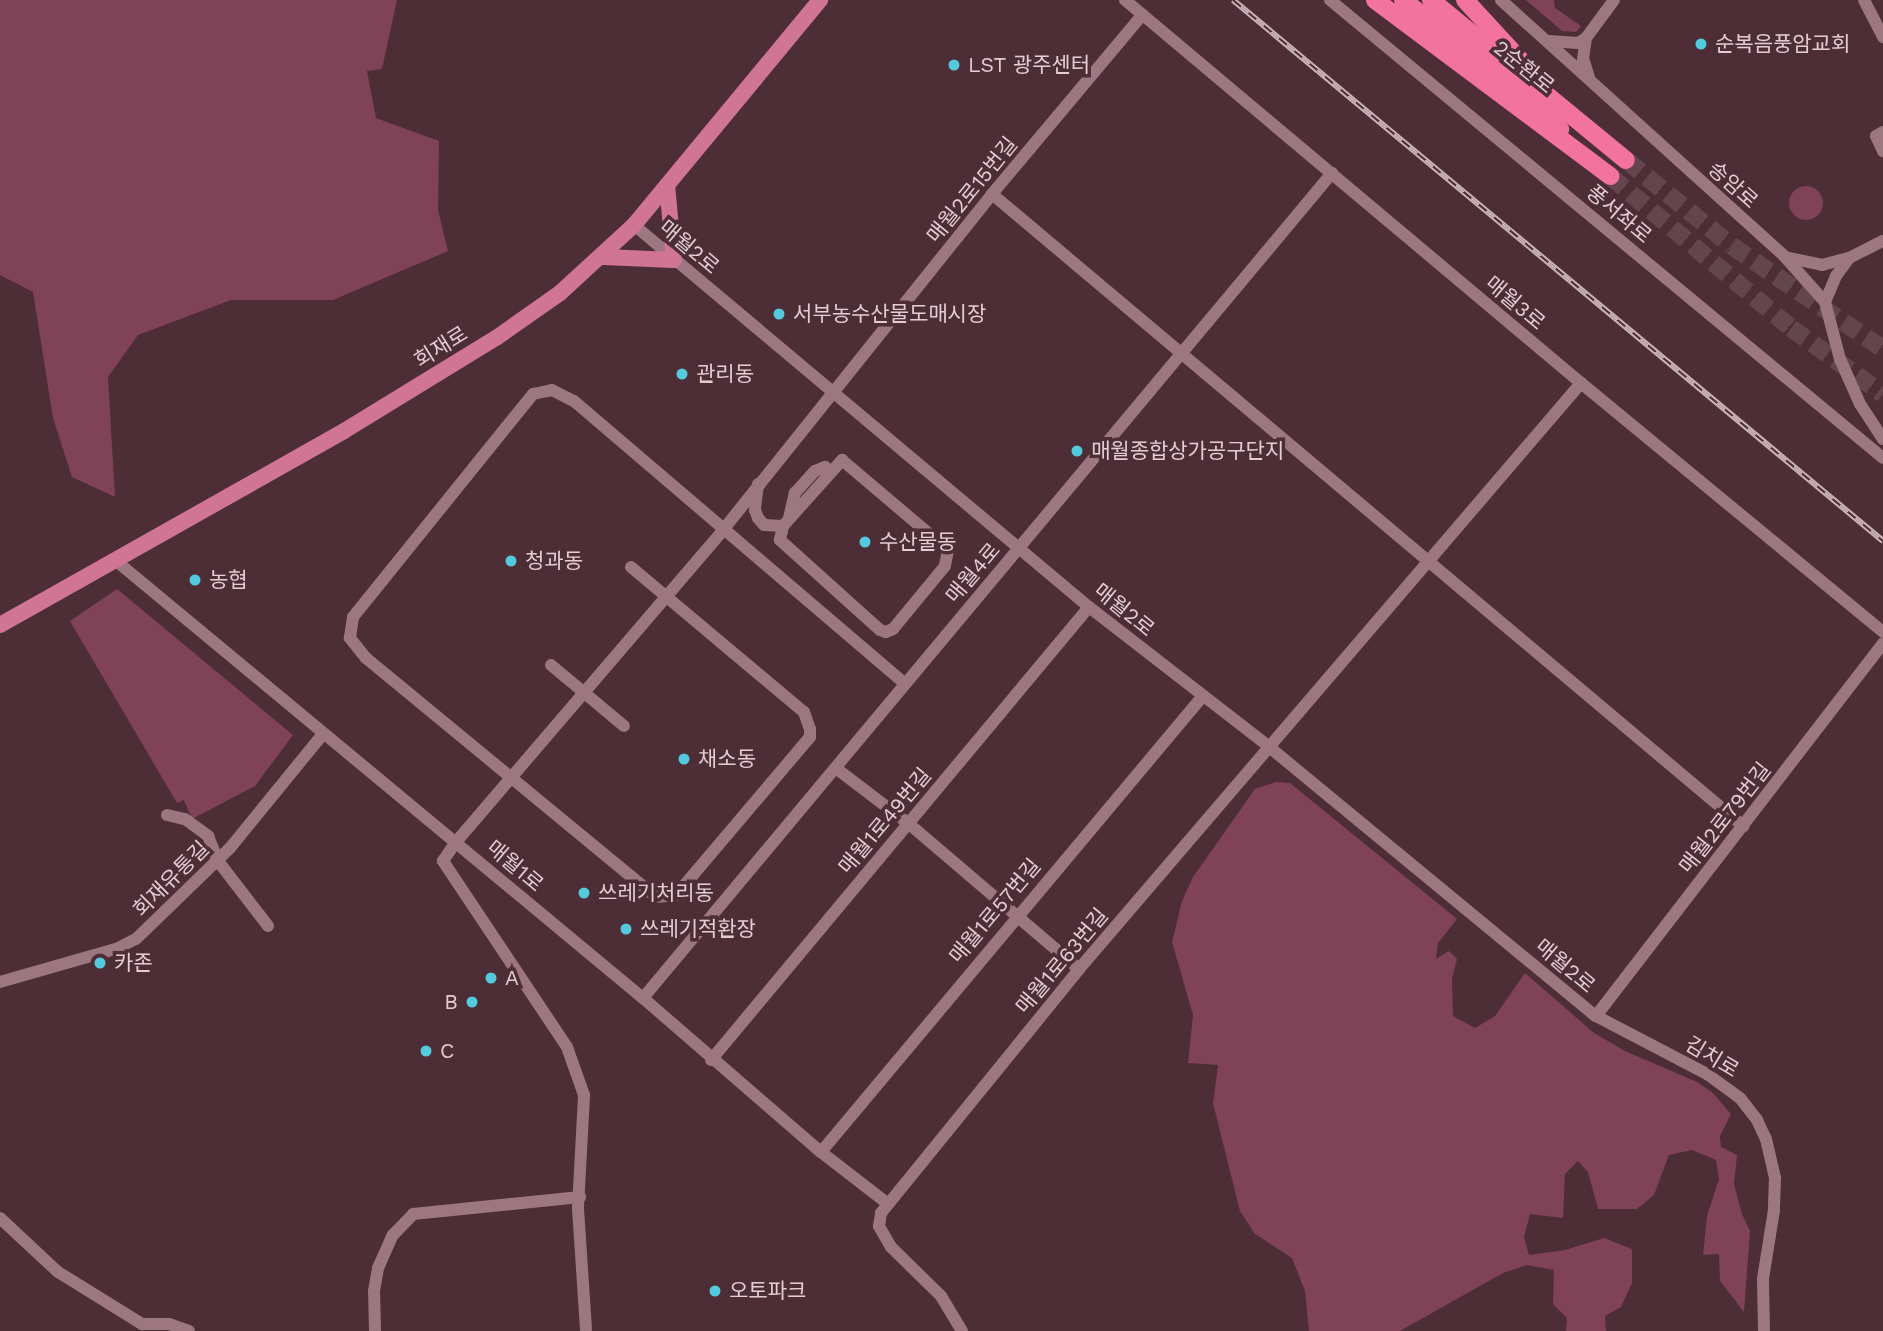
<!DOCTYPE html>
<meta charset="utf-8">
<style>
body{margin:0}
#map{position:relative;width:1883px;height:1331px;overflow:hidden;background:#4d2d36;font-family:"Work Sans","Noto Sans KR",sans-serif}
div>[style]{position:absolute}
.green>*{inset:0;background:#804257}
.round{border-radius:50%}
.highway-tunnel>*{height:18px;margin-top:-9px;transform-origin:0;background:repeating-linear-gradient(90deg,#63454e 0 18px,transparent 0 27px)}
.minor>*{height:12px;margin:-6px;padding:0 6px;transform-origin:6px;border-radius:6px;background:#9c7781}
.major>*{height:16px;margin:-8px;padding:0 8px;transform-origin:8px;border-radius:8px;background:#d07593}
.highway>*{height:18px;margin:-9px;padding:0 9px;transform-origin:9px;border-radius:9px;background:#f3739f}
.rail>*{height:6px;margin-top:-3px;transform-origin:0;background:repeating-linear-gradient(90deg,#4d2d36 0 10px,#c9b3b9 0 20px);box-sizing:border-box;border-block:2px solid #c9b3b9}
.dots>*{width:19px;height:19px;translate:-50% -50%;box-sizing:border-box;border:4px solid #4d2d36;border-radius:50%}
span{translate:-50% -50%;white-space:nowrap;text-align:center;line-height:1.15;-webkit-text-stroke:7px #4d2d36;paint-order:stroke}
.poi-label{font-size:21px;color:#e2cdd3}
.left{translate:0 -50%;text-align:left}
.right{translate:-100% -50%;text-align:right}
.street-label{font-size:21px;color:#e2cdd3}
</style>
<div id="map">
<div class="green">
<div style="clip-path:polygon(0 0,397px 0,382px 69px,367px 71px,376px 118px,439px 141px,438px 210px,448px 251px,333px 300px,231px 300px,138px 335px,108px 377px,115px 497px,72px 477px,53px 418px,33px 292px,0 275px)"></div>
<div style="clip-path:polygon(1526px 0,1554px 0,1555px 8px,1581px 26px,1576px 32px,1562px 31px)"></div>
<div class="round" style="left:1789px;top:186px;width:34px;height:34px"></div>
<div style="clip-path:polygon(117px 589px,293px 735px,255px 786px,192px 819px,184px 800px,177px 803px,70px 621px)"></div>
<div style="clip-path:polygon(1276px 782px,1290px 783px,1457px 919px,1438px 943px,1436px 959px,1449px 951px,1457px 959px,1452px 979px,1453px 1016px,1475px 1028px,1495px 1016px,1525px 973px,1594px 1033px,1625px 1051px,1697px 1082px,1713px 1093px,1731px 1114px,1720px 1136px,1721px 1147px,1737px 1155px,1734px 1184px,1742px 1214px,1750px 1231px,1744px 1312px,1720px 1281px,1719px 1254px,1703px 1255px,1707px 1216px,1719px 1179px,1716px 1160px,1692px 1150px,1669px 1155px,1654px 1195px,1637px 1209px,1598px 1209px,1588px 1172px,1578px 1161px,1565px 1174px,1563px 1218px,1530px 1214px,1524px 1237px,1529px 1255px,1565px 1250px,1604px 1238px,1632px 1249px,1632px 1283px,1621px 1307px,1605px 1316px,1606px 1331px,1566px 1331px,1567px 1318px,1553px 1304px,1554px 1270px,1527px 1265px,1503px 1273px,1400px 1331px,1309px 1331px,1305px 1291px,1292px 1258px,1255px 1234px,1240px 1211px,1213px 1103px,1218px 1065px,1188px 1063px,1193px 1015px,1172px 942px,1182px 901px,1193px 877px,1255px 789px)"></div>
</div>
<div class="highway-tunnel">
<div style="left:1626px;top:160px;width:136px;rotate:39.1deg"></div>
<div style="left:1732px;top:246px;width:183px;rotate:34.3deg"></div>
<div style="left:1610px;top:176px;width:236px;rotate:40deg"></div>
<div style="left:1791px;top:328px;width:113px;rotate:35.7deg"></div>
</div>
<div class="minor">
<div style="left:1125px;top:0;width:596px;rotate:40.03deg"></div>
<div style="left:1581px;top:383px;width:391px;rotate:39.5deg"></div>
<div style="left:1330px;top:0;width:718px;rotate:39.63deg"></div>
<div style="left:1501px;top:0;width:383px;rotate:42.1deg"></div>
<div style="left:1785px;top:257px;width:60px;rotate:48.4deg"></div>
<div style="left:1825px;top:302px;width:59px;rotate:75.3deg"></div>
<div style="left:1840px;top:359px;width:49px;rotate:66deg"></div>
<div style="left:1860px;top:404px;width:42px;rotate:56.7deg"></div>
<div style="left:1864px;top:0;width:42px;rotate:62.8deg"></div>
<div style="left:1550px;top:41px;width:28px;rotate:4deg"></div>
<div style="left:1578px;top:43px;width:9px;rotate:-32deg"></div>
<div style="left:1589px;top:77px;width:19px;rotate:-108deg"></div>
<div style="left:1583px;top:59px;width:21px;rotate:-82deg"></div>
<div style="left:1586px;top:38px;width:47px;rotate:-53.6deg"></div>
<div style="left:1883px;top:132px;width:8px;rotate:150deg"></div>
<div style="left:1876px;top:136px;width:17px;rotate:65deg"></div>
<div style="left:992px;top:194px;width:982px;rotate:40.08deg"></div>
<div style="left:634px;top:225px;width:594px;rotate:40.02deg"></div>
<div style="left:1089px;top:607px;width:227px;rotate:37.8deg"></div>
<div style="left:1268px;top:746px;width:425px;rotate:39.5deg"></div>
<div style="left:1596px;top:1016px;width:125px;rotate:27.6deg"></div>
<div style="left:1707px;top:1074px;width:41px;rotate:36deg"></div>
<div style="left:1740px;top:1098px;width:28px;rotate:52deg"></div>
<div style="left:1757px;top:1120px;width:21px;rotate:65deg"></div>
<div style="left:1766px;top:1139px;width:39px;rotate:77deg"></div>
<div style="left:1775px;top:1177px;width:33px;rotate:92deg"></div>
<div style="left:1774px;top:1210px;width:70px;rotate:99.1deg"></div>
<div style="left:1763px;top:1279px;width:52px;rotate:88.9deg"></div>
<div style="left:1785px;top:257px;width:38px;rotate:12deg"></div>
<div style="left:1822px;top:265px;width:28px;rotate:-15deg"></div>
<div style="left:1825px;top:302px;width:28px;rotate:-67deg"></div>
<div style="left:1836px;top:276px;width:22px;rotate:-54deg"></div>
<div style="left:1849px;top:258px;width:38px;rotate:-27deg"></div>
<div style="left:842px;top:460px;width:139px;rotate:40.3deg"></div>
<div style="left:948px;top:550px;width:16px;rotate:101deg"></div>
<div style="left:945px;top:566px;width:82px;rotate:129.5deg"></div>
<div style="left:893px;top:629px;width:8px;rotate:157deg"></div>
<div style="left:886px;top:632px;width:6px;rotate:-162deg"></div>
<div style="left:880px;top:630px;width:135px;rotate:-138deg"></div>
<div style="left:780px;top:540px;width:14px;rotate:-78deg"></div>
<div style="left:783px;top:526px;width:89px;rotate:-48.2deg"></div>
<div style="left:758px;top:484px;width:26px;rotate:97deg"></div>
<div style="left:755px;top:510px;width:9px;rotate:69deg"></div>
<div style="left:758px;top:518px;width:9px;rotate:49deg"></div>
<div style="left:764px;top:525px;width:19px;rotate:3deg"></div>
<div style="left:789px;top:518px;width:26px;rotate:-77deg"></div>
<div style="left:795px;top:493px;width:30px;rotate:-48deg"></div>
<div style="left:815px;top:471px;width:11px;rotate:-22deg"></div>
<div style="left:115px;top:560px;width:686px;rotate:39.68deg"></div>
<div style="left:643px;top:998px;width:235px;rotate:40.9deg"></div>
<div style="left:821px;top:1152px;width:85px;rotate:37.8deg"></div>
<div style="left:631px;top:567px;width:226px;rotate:40deg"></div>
<div style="left:804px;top:712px;width:18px;rotate:71deg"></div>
<div style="left:810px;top:729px;width:8px;rotate:90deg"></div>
<div style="left:810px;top:737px;width:207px;rotate:130.3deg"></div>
<div style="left:676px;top:895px;width:20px;rotate:174deg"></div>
<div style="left:656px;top:897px;width:376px;rotate:-140.5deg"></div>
<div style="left:366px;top:658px;width:26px;rotate:-129deg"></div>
<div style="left:350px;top:638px;width:21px;rotate:-82deg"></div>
<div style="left:353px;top:617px;width:287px;rotate:-51.1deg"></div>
<div style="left:533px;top:394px;width:19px;rotate:-12deg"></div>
<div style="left:552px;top:390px;width:25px;rotate:27deg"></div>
<div style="left:574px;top:401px;width:435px;rotate:40.5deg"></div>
<div style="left:551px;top:665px;width:95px;rotate:39.9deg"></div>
<div style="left:837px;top:769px;width:89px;rotate:37.3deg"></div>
<div style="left:908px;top:823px;width:225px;rotate:40.5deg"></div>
<div style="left:167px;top:815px;width:18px;rotate:13deg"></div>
<div style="left:185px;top:819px;width:29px;rotate:36deg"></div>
<div style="left:208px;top:836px;width:27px;rotate:68deg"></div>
<div style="left:218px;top:861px;width:82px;rotate:52.4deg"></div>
<div style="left:0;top:982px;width:121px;rotate:-15.9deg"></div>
<div style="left:116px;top:949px;width:22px;rotate:-27deg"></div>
<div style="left:136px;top:939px;width:131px;rotate:-44.1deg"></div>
<div style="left:230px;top:848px;width:147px;rotate:-50.8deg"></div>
<div style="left:643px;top:998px;width:1075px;rotate:-50.13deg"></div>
<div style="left:1596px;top:1016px;width:471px;rotate:-52.4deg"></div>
<div style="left:711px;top:1060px;width:590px;rotate:-50.16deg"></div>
<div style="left:821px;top:1152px;width:593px;rotate:-50.06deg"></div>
<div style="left:0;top:1218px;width:79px;rotate:43deg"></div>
<div style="left:58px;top:1272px;width:99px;rotate:31.8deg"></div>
<div style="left:142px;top:1324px;width:27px"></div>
<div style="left:169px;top:1324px;width:21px;rotate:19deg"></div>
<div style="left:586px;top:1329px;width:122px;rotate:-93.8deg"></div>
<div style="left:578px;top:1207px;width:112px;rotate:-86.9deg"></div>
<div style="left:584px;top:1095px;width:51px;rotate:-109.5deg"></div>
<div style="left:567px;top:1047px;width:224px;rotate:-123.7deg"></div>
<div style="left:443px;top:861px;width:23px;rotate:-56deg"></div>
<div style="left:456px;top:842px;width:411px;rotate:-49.4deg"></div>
<div style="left:723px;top:530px;width:430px;rotate:-51.3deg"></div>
<div style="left:992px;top:194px;width:234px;rotate:-50deg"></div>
<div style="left:375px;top:1331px;width:40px;rotate:-91.4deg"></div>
<div style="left:374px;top:1291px;width:23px;rotate:-80deg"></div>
<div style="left:378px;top:1268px;width:36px;rotate:-66deg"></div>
<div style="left:393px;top:1235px;width:29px;rotate:-46deg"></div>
<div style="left:413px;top:1214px;width:168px;rotate:-5.8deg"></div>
<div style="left:962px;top:1331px;width:41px;rotate:-121deg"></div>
<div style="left:941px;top:1296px;width:70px;rotate:-135.6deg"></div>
<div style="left:891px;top:1247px;width:24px;rotate:-120deg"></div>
<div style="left:879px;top:1226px;width:13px;rotate:-81deg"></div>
<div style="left:881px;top:1213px;width:314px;rotate:-50.9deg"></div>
<div style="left:1079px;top:969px;width:772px;rotate:-49.41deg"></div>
</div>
<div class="major">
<div style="left:603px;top:257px;width:71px;rotate:2.4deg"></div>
<div style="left:674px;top:260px;width:75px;rotate:-95.3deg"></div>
<div style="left:0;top:625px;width:395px;rotate:-29.4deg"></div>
<div style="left:344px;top:431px;width:178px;rotate:-31.5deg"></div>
<div style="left:496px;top:338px;width:78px;rotate:-35.1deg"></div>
<div style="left:560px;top:293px;width:100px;rotate:-42.6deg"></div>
<div style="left:634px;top:225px;width:292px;rotate:-50.4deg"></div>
</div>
<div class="highway">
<div style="left:1375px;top:0;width:294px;rotate:36.8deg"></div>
<div style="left:1403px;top:0;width:162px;rotate:38.2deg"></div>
<div style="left:1530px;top:100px;width:42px;rotate:44deg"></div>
<div style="left:1431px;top:0;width:252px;rotate:39.4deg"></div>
<div style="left:1465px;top:0;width:84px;rotate:47.4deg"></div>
</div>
<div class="rail">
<div style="left:1233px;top:0;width:846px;rotate:39.77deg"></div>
</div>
<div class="dots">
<div style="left:1701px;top:44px;background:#54cade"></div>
<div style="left:954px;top:65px;background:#54cade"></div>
<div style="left:779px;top:314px;background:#54cade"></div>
<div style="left:682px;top:374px;background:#54cade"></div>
<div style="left:1077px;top:451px;background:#54cade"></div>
<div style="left:865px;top:542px;background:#54cade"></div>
<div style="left:511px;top:561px;background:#54cade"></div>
<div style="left:195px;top:580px;background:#54cade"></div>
<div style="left:684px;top:759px;background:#54cade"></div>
<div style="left:584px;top:893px;background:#54cade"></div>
<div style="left:626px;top:929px;background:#54cade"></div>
<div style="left:100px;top:963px;background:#54cade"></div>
<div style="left:491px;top:978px;background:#54cade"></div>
<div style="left:472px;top:1002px;background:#54cade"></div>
<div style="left:426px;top:1051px;background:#54cade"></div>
<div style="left:715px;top:1291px;background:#54cade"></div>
</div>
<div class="poi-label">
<span class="left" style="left:1715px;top:44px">순복음풍암교회</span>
<span class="left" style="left:968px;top:65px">LST 광주센터</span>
<span class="left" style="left:793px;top:314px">서부농수산물도매시장</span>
<span class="left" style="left:696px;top:374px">관리동</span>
<span class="left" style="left:1091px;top:451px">매월종합상가공구단지</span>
<span class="left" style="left:879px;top:542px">수산물동</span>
<span class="left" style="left:525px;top:561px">청과동</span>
<span class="left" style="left:209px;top:580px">농협</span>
<span class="left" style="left:698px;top:759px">채소동</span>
<span class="left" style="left:598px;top:893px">쓰레기처리동</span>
<span class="left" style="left:640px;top:929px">쓰레기적환장</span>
<span class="left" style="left:114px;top:963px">카존</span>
<span class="left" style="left:505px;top:978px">A</span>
<span class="right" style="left:458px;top:1002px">B</span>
<span class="left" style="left:440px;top:1051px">C</span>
<span class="left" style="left:729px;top:1291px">오토파크</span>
</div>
<div class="street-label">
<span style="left:1524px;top:67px;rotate:39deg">2순환로</span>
<span style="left:1733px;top:185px;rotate:42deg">송암로</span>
<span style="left:972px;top:190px;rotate:-51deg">매월2로15번길</span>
<span style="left:1619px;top:214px;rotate:40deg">풍서좌로</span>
<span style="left:689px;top:247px;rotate:40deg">매월2로</span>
<span style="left:1515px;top:303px;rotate:40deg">매월3로</span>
<span style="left:441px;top:347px;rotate:-32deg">회재로</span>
<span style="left:973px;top:573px;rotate:-50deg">매월4로</span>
<span style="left:1124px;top:610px;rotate:39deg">매월2로</span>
<span style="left:1725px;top:818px;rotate:-52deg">매월2로79번길</span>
<span style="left:885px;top:821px;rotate:-50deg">매월1로49번길</span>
<span style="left:515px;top:866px;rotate:40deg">매월1로</span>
<span style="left:171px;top:879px;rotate:-45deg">회재유통길</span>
<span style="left:995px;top:911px;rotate:-50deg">매월1로57번길</span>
<span style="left:1062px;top:961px;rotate:-50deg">매월1로63번길</span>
<span style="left:1565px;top:966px;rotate:40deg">매월2로</span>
<span style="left:1712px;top:1057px;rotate:31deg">김치로</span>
</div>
</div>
